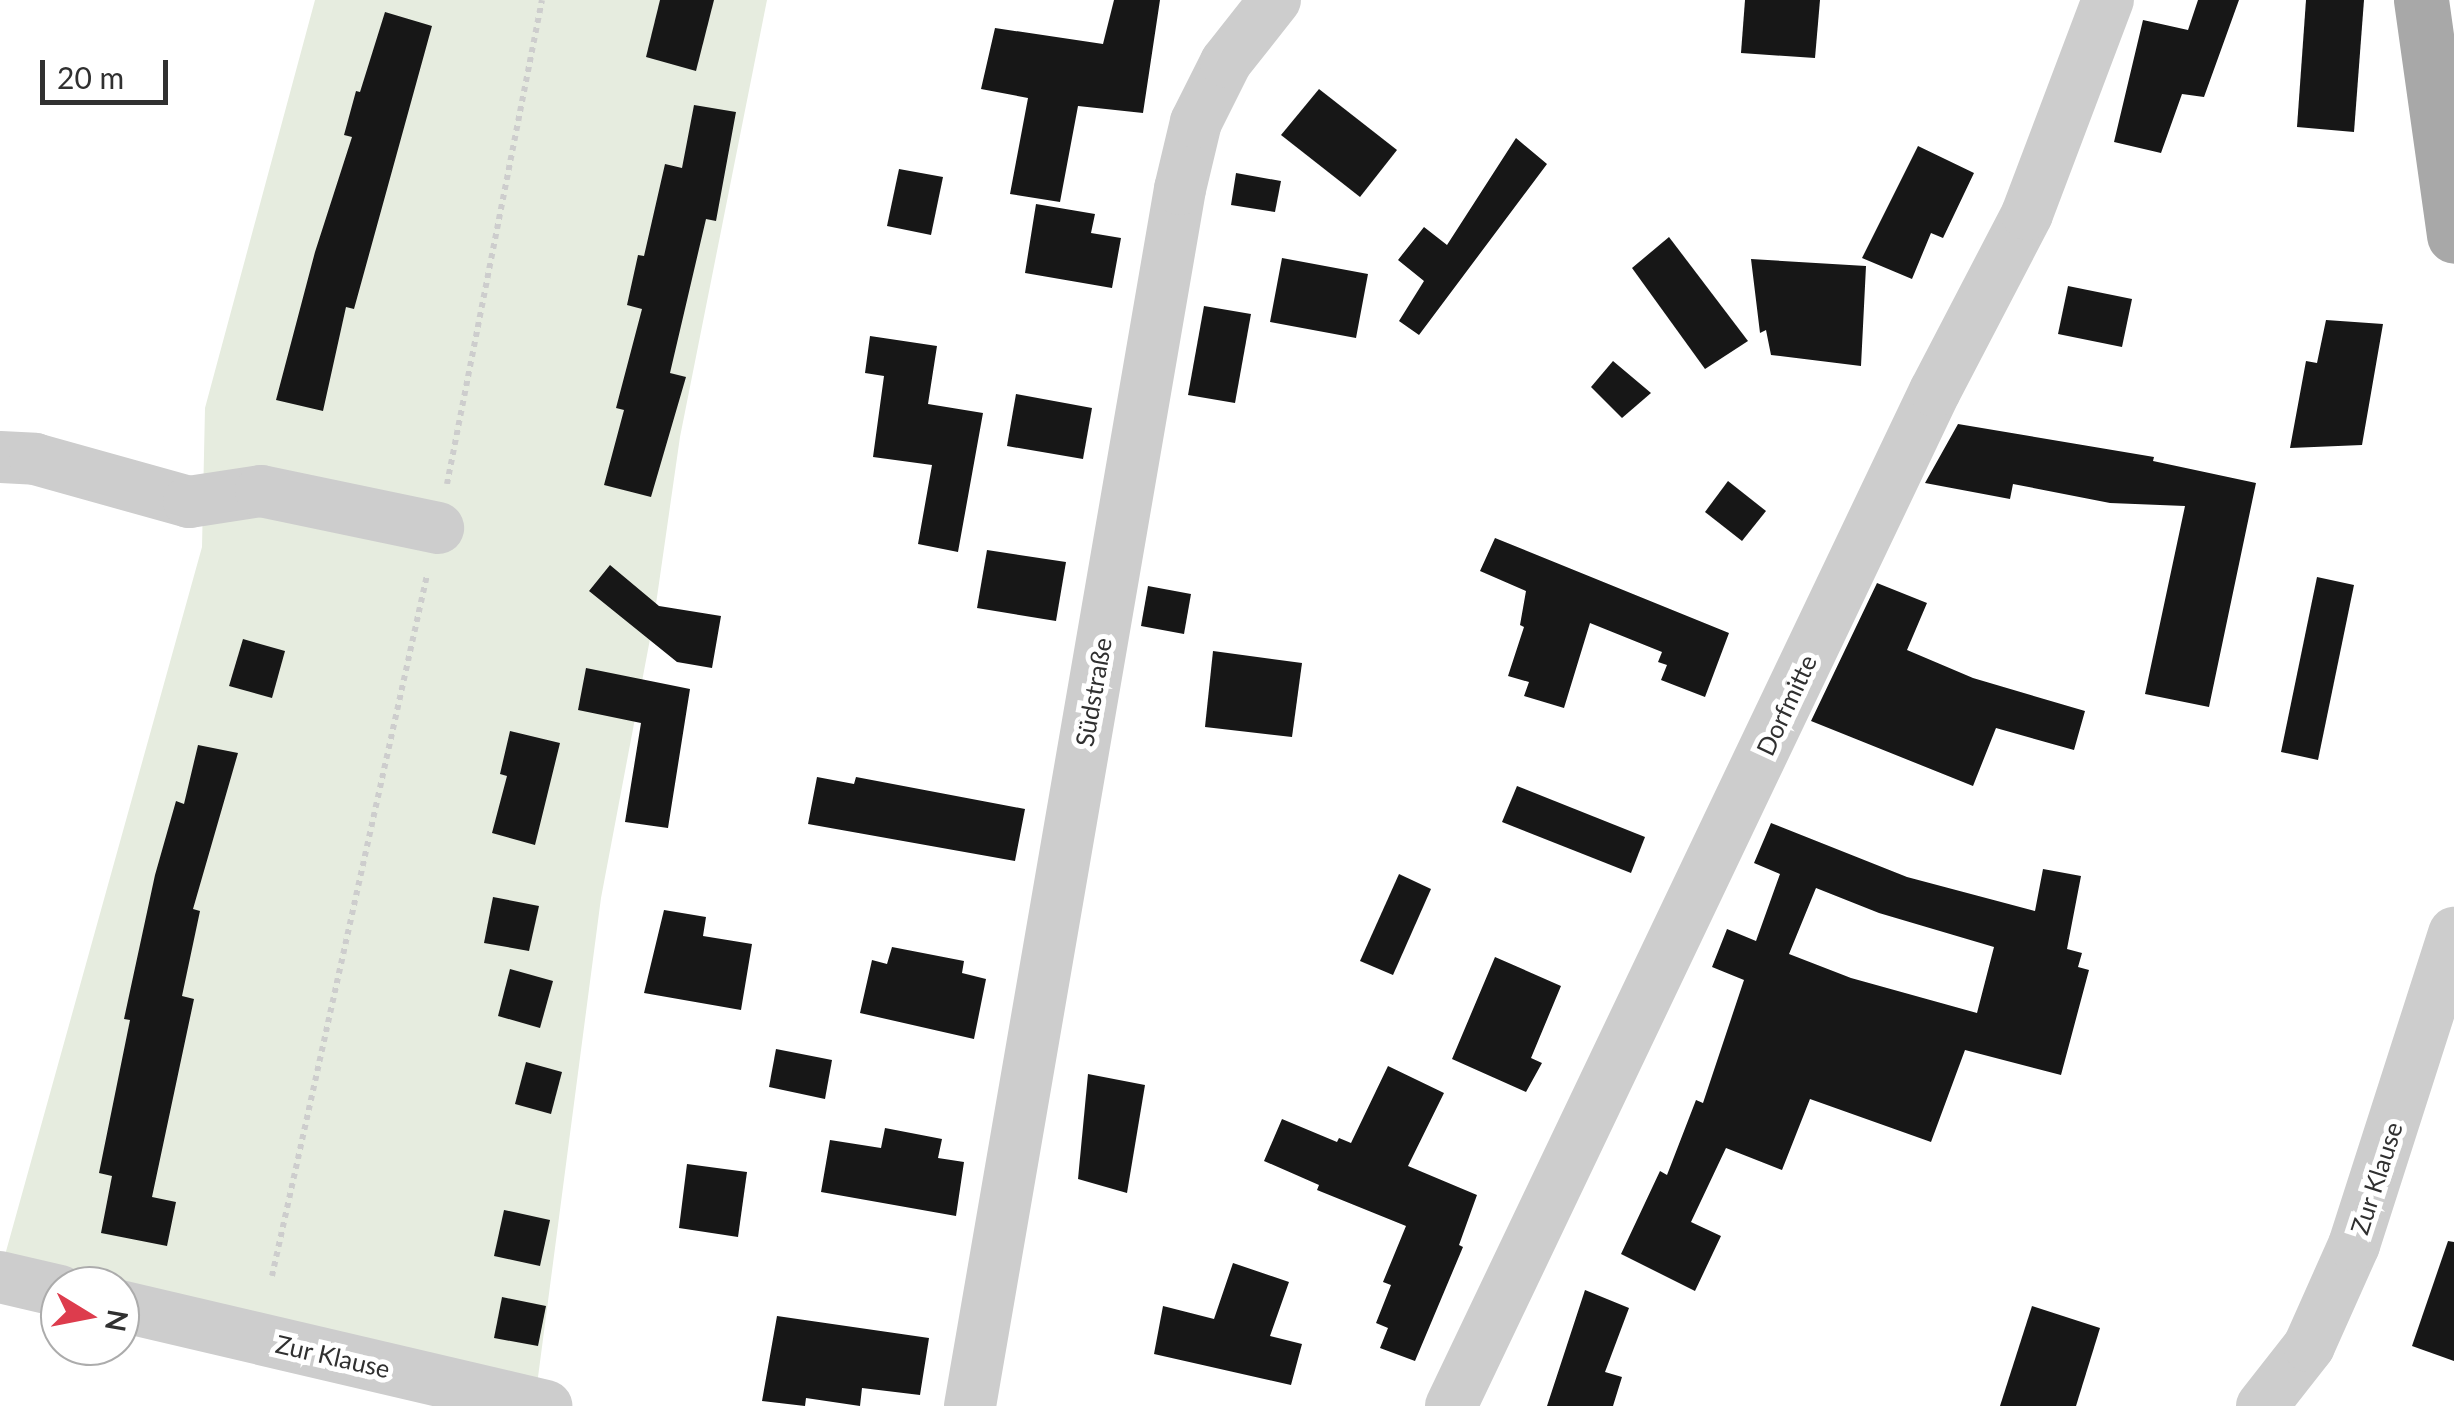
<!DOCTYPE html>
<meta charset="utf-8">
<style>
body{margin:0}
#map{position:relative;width:2454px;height:1406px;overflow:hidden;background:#fff;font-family:Lato,sans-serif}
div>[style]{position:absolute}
.green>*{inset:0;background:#e6ecdf}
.building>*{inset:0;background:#171717}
.path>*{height:6px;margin-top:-3px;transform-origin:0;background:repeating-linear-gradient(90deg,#cdcdcd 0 5px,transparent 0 10px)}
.minor>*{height:52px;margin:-26px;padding:0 26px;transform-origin:26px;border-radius:26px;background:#cdcdcd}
.major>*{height:55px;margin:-27.5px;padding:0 27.5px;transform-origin:27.5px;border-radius:27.5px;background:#a8a8a8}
span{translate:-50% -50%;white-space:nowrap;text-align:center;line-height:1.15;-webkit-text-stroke:10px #fff;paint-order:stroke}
.street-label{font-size:25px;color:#303030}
.north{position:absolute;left:40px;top:1266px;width:100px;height:100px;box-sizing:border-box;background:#fff;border:2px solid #acacac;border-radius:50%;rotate:100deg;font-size:28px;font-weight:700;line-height:40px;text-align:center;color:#303030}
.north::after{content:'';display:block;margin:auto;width:35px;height:45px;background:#dd3c4d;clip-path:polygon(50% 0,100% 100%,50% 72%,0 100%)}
.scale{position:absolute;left:40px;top:60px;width:128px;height:45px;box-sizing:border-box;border:5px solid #303030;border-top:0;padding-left:12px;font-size:30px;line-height:35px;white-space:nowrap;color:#303030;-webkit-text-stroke:8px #fff;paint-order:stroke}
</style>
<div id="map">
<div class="green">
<div style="clip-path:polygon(315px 0,767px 0,680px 437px,654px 618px,601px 898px,535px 1400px,120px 1286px,60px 1286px,0 1273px,202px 547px,205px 408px)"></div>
</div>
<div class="building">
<div style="clip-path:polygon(660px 0,714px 0,696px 71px,646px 57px)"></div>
<div style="clip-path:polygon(1114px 0,1160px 0,1143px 113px,1078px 106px,1060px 202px,1010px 194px,1028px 98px,981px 89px,995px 28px,1103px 44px)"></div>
<div style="clip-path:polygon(1745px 0,1820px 0,1815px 58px,1741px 53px)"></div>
<div style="clip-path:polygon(2198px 0,2239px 0,2204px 97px,2182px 94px,2161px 153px,2114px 142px,2143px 20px,2188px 30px)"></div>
<div style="clip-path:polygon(2306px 0,2364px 0,2354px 132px,2297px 127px)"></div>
<div style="clip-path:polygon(385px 12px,432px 26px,354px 309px,346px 307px,323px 411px,276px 400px,315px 252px,352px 137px,344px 135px,356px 91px,360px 92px)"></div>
<div style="clip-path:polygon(1319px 89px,1397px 150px,1360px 197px,1281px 135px)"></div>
<div style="clip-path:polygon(694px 105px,736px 112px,716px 221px,706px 219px,670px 373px,686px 377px,651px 497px,604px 485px,624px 410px,616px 408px,642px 309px,627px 305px,638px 255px,644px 256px,665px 164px,682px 168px)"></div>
<div style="clip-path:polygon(1516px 138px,1547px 164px,1419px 335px,1399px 321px,1424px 281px,1398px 260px,1424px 227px,1447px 245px)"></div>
<div style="clip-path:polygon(1918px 146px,1974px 173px,1943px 238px,1931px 233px,1912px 279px,1862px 258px)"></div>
<div style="clip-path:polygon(899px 169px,943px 177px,931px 235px,887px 226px)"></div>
<div style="clip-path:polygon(1236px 173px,1281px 181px,1275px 212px,1231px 205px)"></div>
<div style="clip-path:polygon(1036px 204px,1095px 214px,1091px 233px,1121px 238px,1112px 288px,1025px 273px)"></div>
<div style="clip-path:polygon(1669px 237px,1748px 341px,1705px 369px,1632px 268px)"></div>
<div style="clip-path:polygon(1282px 258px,1368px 274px,1356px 338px,1270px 322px)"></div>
<div style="clip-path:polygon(1751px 259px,1866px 266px,1861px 366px,1771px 355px,1766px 330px,1760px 333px)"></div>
<div style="clip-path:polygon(2068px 286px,2132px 299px,2122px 347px,2058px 334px)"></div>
<div style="clip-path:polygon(1204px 306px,1251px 314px,1235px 403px,1188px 395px)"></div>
<div style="clip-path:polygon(2326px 320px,2383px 324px,2362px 445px,2290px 448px,2306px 361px,2317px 363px)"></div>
<div style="clip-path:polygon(870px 336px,937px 346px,928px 404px,983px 413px,958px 552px,918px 544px,932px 465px,873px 457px,884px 376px,865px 373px)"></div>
<div style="clip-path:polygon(1613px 361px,1651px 393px,1622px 418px,1591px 387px)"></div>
<div style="clip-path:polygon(1016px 394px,1092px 408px,1083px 459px,1007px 446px)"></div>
<div style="clip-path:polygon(1958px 424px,2154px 457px,2153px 461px,2256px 483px,2209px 707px,2145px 694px,2185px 506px,2110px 503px,2013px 484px,2010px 499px,1925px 483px)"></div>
<div style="clip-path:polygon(1728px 481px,1766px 511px,1742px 541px,1705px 512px)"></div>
<div style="clip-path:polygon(1495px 538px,1729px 633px,1705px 697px,1661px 680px,1667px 665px,1658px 662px,1662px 652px,1590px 623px,1564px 708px,1524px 696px,1529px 682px,1508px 676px,1524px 627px,1520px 625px,1526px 591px,1480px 571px)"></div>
<div style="clip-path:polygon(987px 550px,1066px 562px,1056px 621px,977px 608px)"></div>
<div style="clip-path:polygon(610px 565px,659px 606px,721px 616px,712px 668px,677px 662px,589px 591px)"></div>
<div style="clip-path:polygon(2317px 577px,2354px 585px,2318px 760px,2281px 752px)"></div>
<div style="clip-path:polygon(1877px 583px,1927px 603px,1907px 650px,1973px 678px,2085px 711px,2074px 750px,1996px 728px,1973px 786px,1811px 721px)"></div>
<div style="clip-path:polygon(1148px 586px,1191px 594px,1184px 634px,1141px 626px)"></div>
<div style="clip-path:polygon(243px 639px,285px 651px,272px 698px,229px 686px)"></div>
<div style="clip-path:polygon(1213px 651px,1302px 663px,1292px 737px,1205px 727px)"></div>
<div style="clip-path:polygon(586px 668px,690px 689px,668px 828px,625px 822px,641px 723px,578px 710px)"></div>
<div style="clip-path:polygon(510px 731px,560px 743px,535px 845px,492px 833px,507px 776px,500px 774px)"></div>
<div style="clip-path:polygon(198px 745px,238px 753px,193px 909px,200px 911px,182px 996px,194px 999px,152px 1197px,176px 1202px,167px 1246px,101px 1233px,112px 1176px,99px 1173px,130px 1020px,124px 1019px,155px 875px,176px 801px,184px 804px)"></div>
<div style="clip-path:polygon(817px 777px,854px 784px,856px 777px,1025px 809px,1015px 861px,808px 824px)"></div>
<div style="clip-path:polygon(1517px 786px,1645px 837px,1631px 873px,1502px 822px)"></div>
<div style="clip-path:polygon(evenodd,1771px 823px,1907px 877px,2035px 911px,2043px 869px,2081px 876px,2067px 949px,2082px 953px,2078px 967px,2089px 970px,2061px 1075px,1965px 1050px,1931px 1142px,1810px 1099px,1782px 1170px,1726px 1148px,1691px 1222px,1721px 1236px,1695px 1291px,1621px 1254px,1660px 1171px,1667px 1175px,1696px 1100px,1703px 1103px,1744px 980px,1712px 967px,1727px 929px,1756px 941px,1780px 874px,1754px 863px,1771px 823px,1816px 888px,1879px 913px,1994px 947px,1977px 1013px,1851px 978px,1789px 954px,1816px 888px)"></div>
<div style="clip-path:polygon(1399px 874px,1431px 889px,1393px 975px,1360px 961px)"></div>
<div style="clip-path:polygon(493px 897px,539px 906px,529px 951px,484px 943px)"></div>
<div style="clip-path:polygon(664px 910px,706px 917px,703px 936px,752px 944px,741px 1010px,644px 993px)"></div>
<div style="clip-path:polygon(892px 947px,964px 961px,962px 973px,986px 979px,974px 1039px,860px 1013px,872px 960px,887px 964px)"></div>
<div style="clip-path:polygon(1495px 957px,1561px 986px,1531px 1058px,1542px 1063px,1526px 1092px,1452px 1059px)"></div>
<div style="clip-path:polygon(510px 969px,553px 981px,540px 1028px,498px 1016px)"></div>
<div style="clip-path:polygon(776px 1049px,832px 1060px,825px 1099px,769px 1087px)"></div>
<div style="clip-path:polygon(526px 1062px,562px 1072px,551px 1114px,515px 1104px)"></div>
<div style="clip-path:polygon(1388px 1066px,1444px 1093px,1408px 1166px,1477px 1195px,1459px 1245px,1463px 1247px,1415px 1361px,1380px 1348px,1388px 1328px,1376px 1323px,1391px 1285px,1383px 1282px,1406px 1226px,1317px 1190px,1319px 1185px,1264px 1161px,1282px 1119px,1337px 1142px,1339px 1138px,1351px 1143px)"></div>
<div style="clip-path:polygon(1088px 1074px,1145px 1085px,1127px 1193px,1078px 1179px)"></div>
<div style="clip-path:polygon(885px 1128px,942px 1139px,938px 1158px,964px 1162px,956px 1216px,821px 1192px,830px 1140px,881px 1148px)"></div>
<div style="clip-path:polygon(687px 1164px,747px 1172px,738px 1237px,679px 1228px)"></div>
<div style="clip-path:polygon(504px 1210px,550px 1220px,540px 1266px,494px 1256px)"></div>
<div style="clip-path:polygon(2448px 1241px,2454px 1242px,2454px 1361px,2412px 1346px)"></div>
<div style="clip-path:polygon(1233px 1263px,1289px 1282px,1270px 1336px,1302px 1344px,1291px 1385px,1154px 1354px,1163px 1306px,1214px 1319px)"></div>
<div style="clip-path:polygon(1585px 1290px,1629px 1308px,1605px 1372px,1622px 1377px,1613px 1406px,1547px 1406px)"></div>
<div style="clip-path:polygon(502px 1297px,546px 1306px,538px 1346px,494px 1338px)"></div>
<div style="clip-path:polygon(2032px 1306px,2100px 1328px,2076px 1406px,2000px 1406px)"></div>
<div style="clip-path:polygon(777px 1316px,929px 1338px,920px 1395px,862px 1388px,860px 1406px,806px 1398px,805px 1406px,762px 1401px)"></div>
</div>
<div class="path">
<div style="left:447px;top:484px;width:493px;rotate:-78.9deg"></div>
<div style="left:272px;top:1276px;width:718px;rotate:-77.53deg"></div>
</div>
<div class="minor">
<div style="left:0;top:457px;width:35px;rotate:3deg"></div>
<div style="left:35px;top:459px;width:160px;rotate:15.6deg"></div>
<div style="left:189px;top:502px;width:73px;rotate:-8.7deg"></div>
<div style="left:261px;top:491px;width:181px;rotate:11.8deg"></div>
<div style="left:0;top:1277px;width:62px;rotate:13.1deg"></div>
<div style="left:120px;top:1306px;width:438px;rotate:13.2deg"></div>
<div style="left:970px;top:1406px;width:1235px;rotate:-80.21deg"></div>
<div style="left:1180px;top:189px;width:69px;rotate:-76.6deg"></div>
<div style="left:1196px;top:122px;width:67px;rotate:-63.4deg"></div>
<div style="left:1226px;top:62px;width:79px;rotate:-51.7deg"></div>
<div style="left:1451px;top:1406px;width:1124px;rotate:-64.51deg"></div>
<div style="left:1935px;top:391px;width:199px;rotate:-62.5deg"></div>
<div style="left:2027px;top:214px;width:229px;rotate:-69.3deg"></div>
<div style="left:2262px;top:1406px;width:76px;rotate:-51.9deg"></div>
<div style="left:2309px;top:1346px;width:111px;rotate:-66deg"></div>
<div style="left:2354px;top:1245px;width:328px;rotate:-72.2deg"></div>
</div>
<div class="major">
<div style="left:2421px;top:0;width:238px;rotate:82deg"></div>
</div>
<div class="street-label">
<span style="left:1093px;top:692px;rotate:-80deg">Südstraße</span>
<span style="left:1786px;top:705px;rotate:-65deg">Dorfmitte</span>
<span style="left:2376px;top:1178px;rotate:-72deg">Zur Klause</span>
<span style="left:333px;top:1356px;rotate:13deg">Zur Klause</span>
</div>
<div class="north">N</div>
<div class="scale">20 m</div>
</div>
